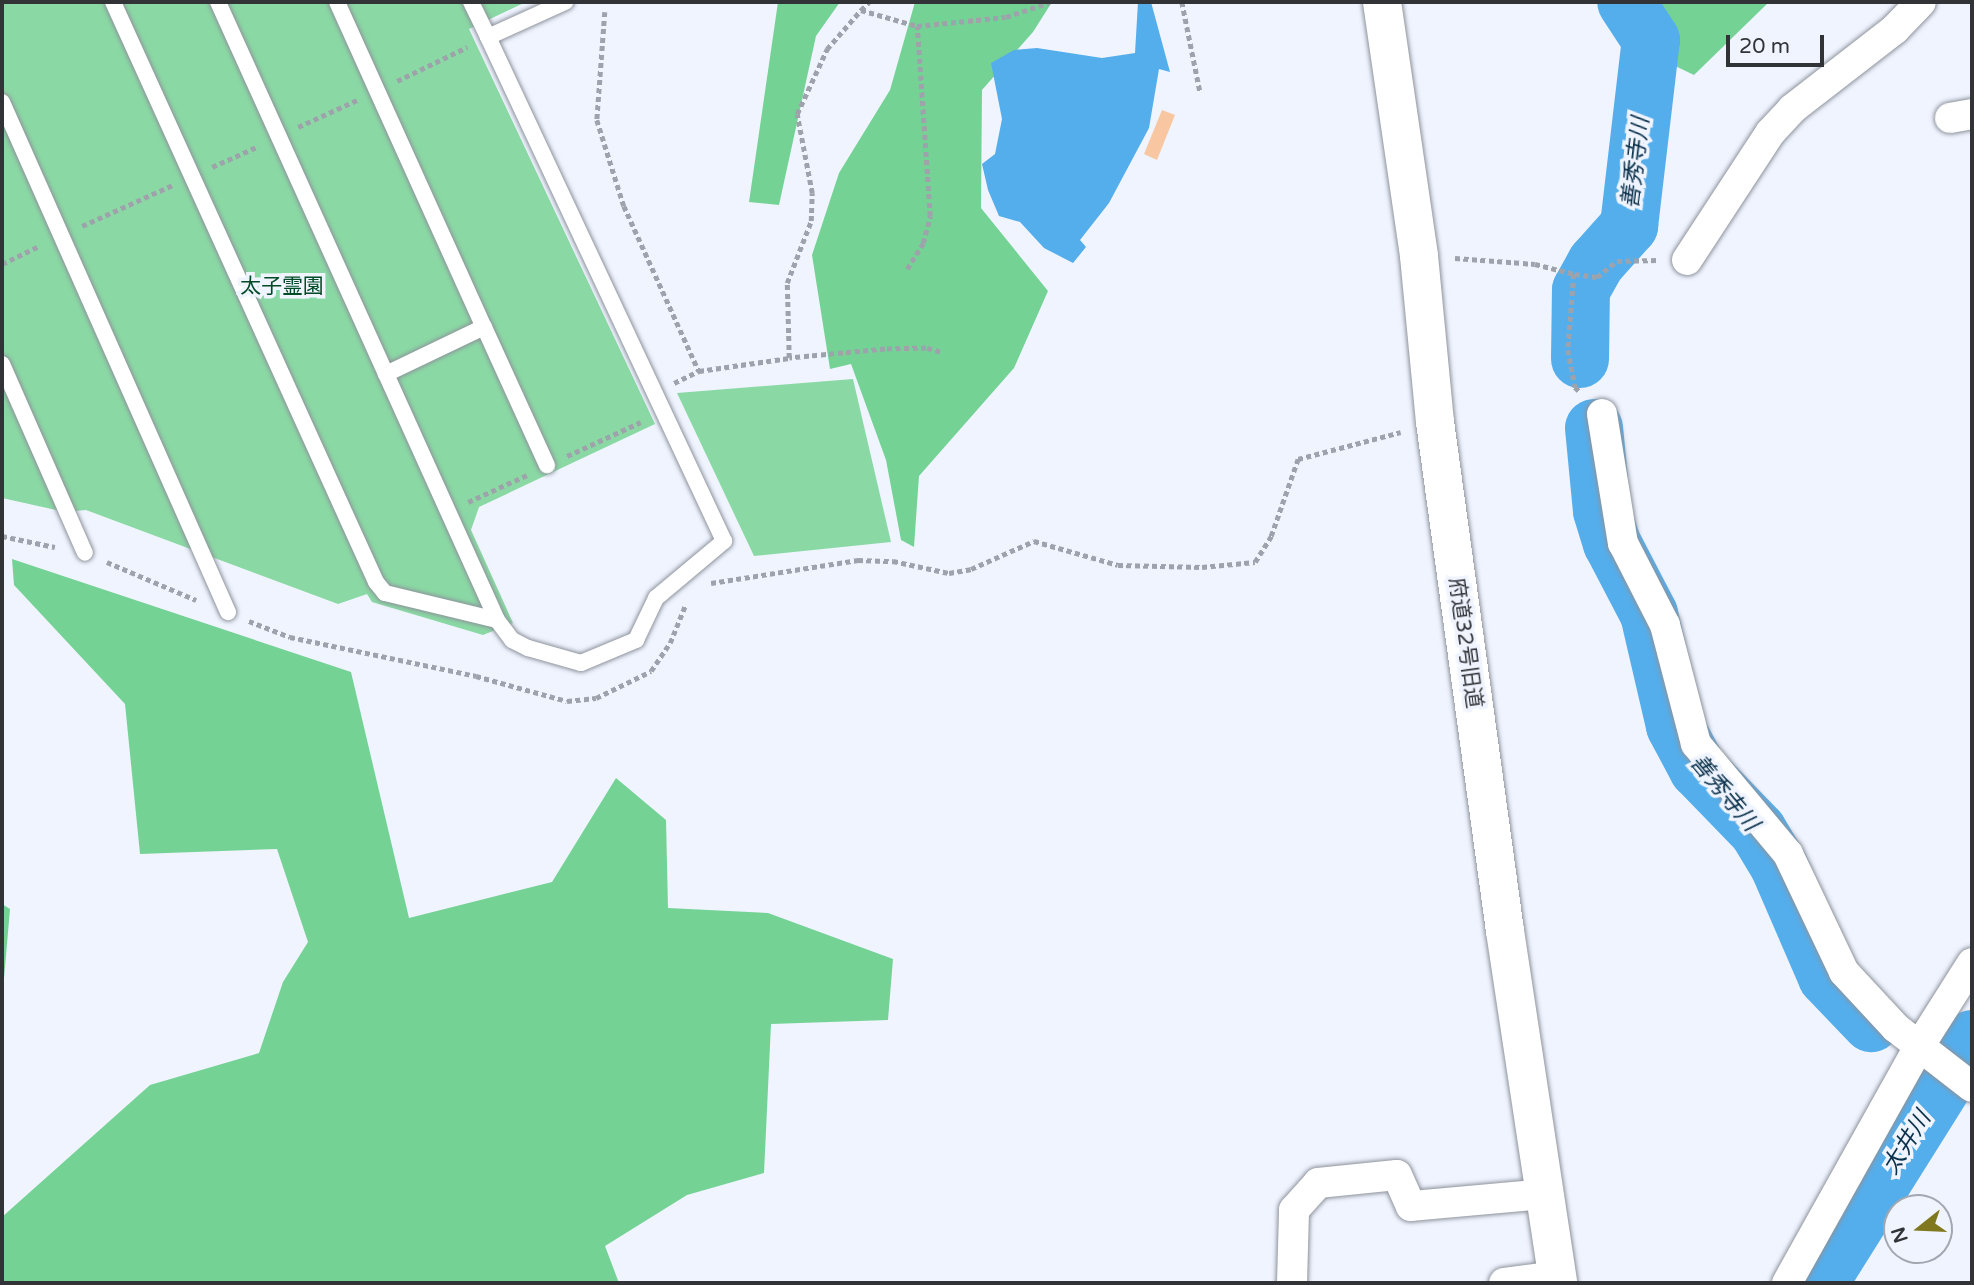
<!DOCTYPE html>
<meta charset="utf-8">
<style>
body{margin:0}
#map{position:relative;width:1974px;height:1285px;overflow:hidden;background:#eff4ff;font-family:"Varela Round","Noto Sans JP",sans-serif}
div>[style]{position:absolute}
.green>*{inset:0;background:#8ad9a4}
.forest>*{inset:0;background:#75d295}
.water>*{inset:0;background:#54aeec}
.river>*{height:58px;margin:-29px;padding:0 29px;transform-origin:29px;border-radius:29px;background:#54aeec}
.building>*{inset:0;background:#f8c7a1}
.path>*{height:4.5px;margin-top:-2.25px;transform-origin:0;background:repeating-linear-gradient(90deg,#9ea2aa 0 5px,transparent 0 8.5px)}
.roads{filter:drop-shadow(0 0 2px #8e939c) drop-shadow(0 0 2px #8e939c)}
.service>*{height:16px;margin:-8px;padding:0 8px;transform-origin:8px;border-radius:8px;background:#fff}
.minor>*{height:30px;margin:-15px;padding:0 15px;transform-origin:15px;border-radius:15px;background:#fff}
.tertiary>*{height:38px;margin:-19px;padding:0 19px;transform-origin:19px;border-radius:19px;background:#fff}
span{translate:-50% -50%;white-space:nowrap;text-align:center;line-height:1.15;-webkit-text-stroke:7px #eff4ff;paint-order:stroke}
.park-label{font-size:21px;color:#004a25}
.street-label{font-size:21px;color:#313337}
.water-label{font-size:23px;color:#0a314a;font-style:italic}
.frame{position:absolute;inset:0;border:4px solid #313337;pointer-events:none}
.north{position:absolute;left:1883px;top:1194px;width:70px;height:70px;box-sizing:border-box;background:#eff4ff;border:2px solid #a3a7af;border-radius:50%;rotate:252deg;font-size:19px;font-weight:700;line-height:28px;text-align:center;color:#313337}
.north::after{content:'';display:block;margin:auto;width:24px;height:32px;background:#80781e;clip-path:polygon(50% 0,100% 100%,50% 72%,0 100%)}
.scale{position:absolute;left:1726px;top:35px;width:98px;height:32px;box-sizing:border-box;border:4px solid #313337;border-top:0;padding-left:9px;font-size:21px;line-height:24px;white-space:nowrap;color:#313337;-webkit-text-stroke:5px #eff4ff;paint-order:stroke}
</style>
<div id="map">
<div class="green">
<div style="clip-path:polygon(2px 2px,526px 2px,469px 29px,655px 424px,479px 507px,471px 530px,513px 623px,483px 635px,372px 602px,367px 594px,338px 604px,86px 510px,65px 512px,2px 498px)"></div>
<div style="clip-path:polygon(853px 379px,891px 542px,754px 556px,677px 393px)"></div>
</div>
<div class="forest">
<div style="clip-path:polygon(778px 2px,840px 2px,816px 36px,779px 205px,749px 202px)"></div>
<div style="clip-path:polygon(915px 2px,1052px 2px,1033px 32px,982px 90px,981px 208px,1048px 291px,1014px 368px,919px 476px,914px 547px,901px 540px,886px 460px,851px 364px,830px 369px,812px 255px,839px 173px,890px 90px)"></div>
<div style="clip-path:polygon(1637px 2px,1769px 2px,1694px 75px,1671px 64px)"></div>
<div style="clip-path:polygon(12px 559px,351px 672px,409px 918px,552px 882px,616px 778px,666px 820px,668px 908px,768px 913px,893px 959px,888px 1020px,771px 1024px,764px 1173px,687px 1195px,605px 1246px,619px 1283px,2px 1283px,2px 1217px,150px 1085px,259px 1053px,283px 982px,308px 942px,277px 849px,140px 854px,125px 704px,14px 585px)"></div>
<div style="clip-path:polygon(2px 904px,10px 909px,2px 1002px)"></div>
</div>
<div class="water">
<div style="clip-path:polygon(1138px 2px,1151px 2px,1170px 72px,1159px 69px,1149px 128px,1109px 203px,1080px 240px,1086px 247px,1073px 263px,1044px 248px,1020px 222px,999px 216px,988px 190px,982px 164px,995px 154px,1002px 119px,991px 63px,1014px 50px,1037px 48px,1102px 58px,1135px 53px)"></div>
</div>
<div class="river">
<div style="left:1580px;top:359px;width:69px;rotate:-89.2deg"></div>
<div style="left:1581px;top:290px;width:31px;rotate:-61deg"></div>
<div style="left:1596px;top:263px;width:50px;rotate:-48.3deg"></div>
<div style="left:1629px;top:226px;width:187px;rotate:-83.3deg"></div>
<div style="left:1651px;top:40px;width:45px;rotate:-123.3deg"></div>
<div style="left:1594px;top:428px;width:83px;rotate:84.5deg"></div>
<div style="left:1602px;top:511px;width:34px;rotate:73deg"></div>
<div style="left:1612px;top:543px;width:80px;rotate:62.5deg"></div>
<div style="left:1649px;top:614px;width:115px;rotate:76.9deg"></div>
<div style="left:1675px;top:726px;width:49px;rotate:61.9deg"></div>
<div style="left:1698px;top:769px;width:86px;rotate:45.9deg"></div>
<div style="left:1758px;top:831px;width:41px;rotate:59deg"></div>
<div style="left:1779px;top:866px;width:121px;rotate:66.6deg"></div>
<div style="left:1827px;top:977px;width:64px;rotate:46.3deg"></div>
<div style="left:1819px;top:1283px;width:288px;rotate:-57.9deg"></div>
</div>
<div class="building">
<div style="clip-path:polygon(1162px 110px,1175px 115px,1157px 160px,1144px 154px)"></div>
</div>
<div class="path">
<div style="left:1182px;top:2px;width:91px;rotate:78.6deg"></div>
<div style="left:861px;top:10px;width:11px;rotate:-45deg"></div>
<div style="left:605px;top:12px;width:108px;rotate:94.2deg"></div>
<div style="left:597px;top:120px;width:90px;rotate:72.6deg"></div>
<div style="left:624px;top:206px;width:181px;rotate:65.6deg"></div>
<div style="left:397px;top:81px;width:78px;rotate:-25.9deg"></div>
<div style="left:298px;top:127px;width:65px;rotate:-24.6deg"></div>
<div style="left:212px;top:167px;width:51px;rotate:-24.1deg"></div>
<div style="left:82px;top:226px;width:100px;rotate:-24.3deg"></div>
<div style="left:1455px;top:258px;width:80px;rotate:4.3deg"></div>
<div style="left:1535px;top:264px;width:40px;rotate:14.4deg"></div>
<div style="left:1574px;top:274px;width:76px;rotate:94.5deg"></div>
<div style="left:1568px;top:350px;width:38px;rotate:79deg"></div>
<div style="left:1575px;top:387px;width:8px;rotate:45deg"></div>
<div style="left:2px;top:264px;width:41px;rotate:-25.9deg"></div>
<div style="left:907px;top:269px;width:31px;rotate:-58deg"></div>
<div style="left:923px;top:243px;width:28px;rotate:-75deg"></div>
<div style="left:930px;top:216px;width:190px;rotate:-93.9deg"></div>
<div style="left:1575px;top:274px;width:22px;rotate:8deg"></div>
<div style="left:1597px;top:277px;width:26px;rotate:-39deg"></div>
<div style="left:1617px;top:261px;width:41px;rotate:-1.4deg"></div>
<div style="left:940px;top:352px;width:15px;rotate:-164deg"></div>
<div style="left:926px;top:348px;width:41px;rotate:178.6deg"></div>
<div style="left:885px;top:349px;width:96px;rotate:174.6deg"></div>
<div style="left:789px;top:358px;width:75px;rotate:-91.5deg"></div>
<div style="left:787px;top:283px;width:66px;rotate:-68.8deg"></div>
<div style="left:811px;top:221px;width:28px;rotate:-88deg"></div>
<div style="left:812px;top:193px;width:80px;rotate:-100.8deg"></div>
<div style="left:797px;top:114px;width:72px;rotate:-65.2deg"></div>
<div style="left:827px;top:49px;width:52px;rotate:-48.9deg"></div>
<div style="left:861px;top:10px;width:58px;rotate:15.9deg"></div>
<div style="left:917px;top:26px;width:89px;rotate:-5.8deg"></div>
<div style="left:1006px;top:17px;width:46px;rotate:-18.8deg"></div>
<div style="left:674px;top:383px;width:28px;rotate:-26deg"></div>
<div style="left:699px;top:371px;width:91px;rotate:-8.2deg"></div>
<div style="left:567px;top:456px;width:81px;rotate:-24.7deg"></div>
<div style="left:468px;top:502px;width:65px;rotate:-24.6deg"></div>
<div style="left:2px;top:536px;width:54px;rotate:11.7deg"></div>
<div style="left:107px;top:562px;width:97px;rotate:23.1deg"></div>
<div style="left:711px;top:583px;width:149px;rotate:-8.9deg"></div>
<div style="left:858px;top:560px;width:35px;rotate:2deg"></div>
<div style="left:893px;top:561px;width:57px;rotate:12.1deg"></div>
<div style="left:949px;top:573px;width:22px;rotate:-10deg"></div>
<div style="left:971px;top:569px;width:69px;rotate:-24deg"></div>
<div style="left:1034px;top:541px;width:87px;rotate:15.9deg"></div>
<div style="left:1118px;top:565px;width:84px;rotate:1.4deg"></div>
<div style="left:1202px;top:567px;width:53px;rotate:-5.4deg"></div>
<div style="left:1255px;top:562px;width:31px;rotate:-58deg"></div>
<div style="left:1271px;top:536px;width:82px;rotate:-70.7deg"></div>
<div style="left:1298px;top:459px;width:106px;rotate:-14.7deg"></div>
<div style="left:249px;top:621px;width:44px;rotate:21.3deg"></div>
<div style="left:290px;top:637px;width:190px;rotate:11.8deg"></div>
<div style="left:476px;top:676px;width:94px;rotate:15.4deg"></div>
<div style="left:567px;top:701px;width:29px;rotate:-6deg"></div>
<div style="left:596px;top:698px;width:61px;rotate:-26.1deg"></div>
<div style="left:651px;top:671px;width:34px;rotate:-56deg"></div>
<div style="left:670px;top:643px;width:40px;rotate:-68deg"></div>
</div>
<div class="roads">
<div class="service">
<div style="left:113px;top:2px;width:637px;rotate:65.61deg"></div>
<div style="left:376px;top:582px;width:14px;rotate:51deg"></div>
<div style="left:385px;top:593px;width:115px;rotate:13.6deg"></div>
<div style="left:218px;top:2px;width:678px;rotate:65.7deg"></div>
<div style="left:497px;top:620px;width:25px;rotate:53deg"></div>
<div style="left:512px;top:640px;width:18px;rotate:27deg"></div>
<div style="left:528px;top:648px;width:55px;rotate:15.8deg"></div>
<div style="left:581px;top:663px;width:60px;rotate:-22.7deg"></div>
<div style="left:636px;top:640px;width:47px;rotate:-64.5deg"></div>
<div style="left:656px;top:598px;width:89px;rotate:-40deg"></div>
<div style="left:724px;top:541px;width:557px;rotate:-115.09deg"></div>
<div style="left:337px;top:2px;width:357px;rotate:65.7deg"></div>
<div style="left:484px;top:327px;width:109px;rotate:154.4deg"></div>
<div style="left:471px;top:2px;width:39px;rotate:64deg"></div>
<div style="left:488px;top:37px;width:85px;rotate:-24.4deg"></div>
<div style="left:2px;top:102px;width:558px;rotate:66.1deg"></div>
<div style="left:484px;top:327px;width:152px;rotate:65.5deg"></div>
<div style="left:2px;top:364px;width:206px;rotate:66.3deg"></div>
</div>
<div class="minor">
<div style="left:1950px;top:118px;width:22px;rotate:-10deg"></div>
<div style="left:1687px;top:260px;width:152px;rotate:-56.8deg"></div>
<div style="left:1770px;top:133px;width:33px;rotate:-47deg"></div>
<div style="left:1792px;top:109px;width:130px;rotate:-37.8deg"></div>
<div style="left:1895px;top:29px;width:37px;rotate:-46deg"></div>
<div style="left:1602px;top:414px;width:131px;rotate:80.8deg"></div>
<div style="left:1623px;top:543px;width:92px;rotate:62.9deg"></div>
<div style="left:1665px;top:625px;width:123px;rotate:75.4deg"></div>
<div style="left:1696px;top:744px;width:143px;rotate:50.1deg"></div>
<div style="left:1788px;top:854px;width:131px;rotate:64.6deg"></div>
<div style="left:1844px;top:972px;width:76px;rotate:47.1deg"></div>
<div style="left:1896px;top:1028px;width:96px;rotate:37.8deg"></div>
<div style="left:1292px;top:1283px;width:73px;rotate:-88.4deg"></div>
<div style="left:1294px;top:1210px;width:36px;rotate:-48deg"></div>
<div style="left:1318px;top:1183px;width:79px;rotate:-5.8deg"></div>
<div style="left:1397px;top:1175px;width:34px;rotate:66deg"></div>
<div style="left:1411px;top:1206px;width:135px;rotate:-5.1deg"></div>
<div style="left:1504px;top:1283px;width:53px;rotate:-7.5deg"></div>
<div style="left:1787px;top:1283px;width:273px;rotate:-60.8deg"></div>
<div style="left:1920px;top:1045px;width:97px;rotate:-57.6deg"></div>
</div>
<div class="tertiary">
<div style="left:1382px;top:2px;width:257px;rotate:81.7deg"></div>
<div style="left:1419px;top:256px;width:167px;rotate:84.5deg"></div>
<div style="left:1435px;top:422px;width:514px;rotate:82.17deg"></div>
<div style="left:1505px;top:931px;width:356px;rotate:81.4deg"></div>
</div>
</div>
<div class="park-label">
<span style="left:282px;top:287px">太子霊園</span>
</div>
<div class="street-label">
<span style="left:1465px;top:643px;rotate:82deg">府道32号旧道</span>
</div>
<div class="water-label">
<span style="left:1636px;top:163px;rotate:-83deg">善秀寺川</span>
<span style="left:1724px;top:793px;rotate:50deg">善秀寺川</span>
<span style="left:1907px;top:1143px;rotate:-58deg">太井川</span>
</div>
<div class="frame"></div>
<div class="north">N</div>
<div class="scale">20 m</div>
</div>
